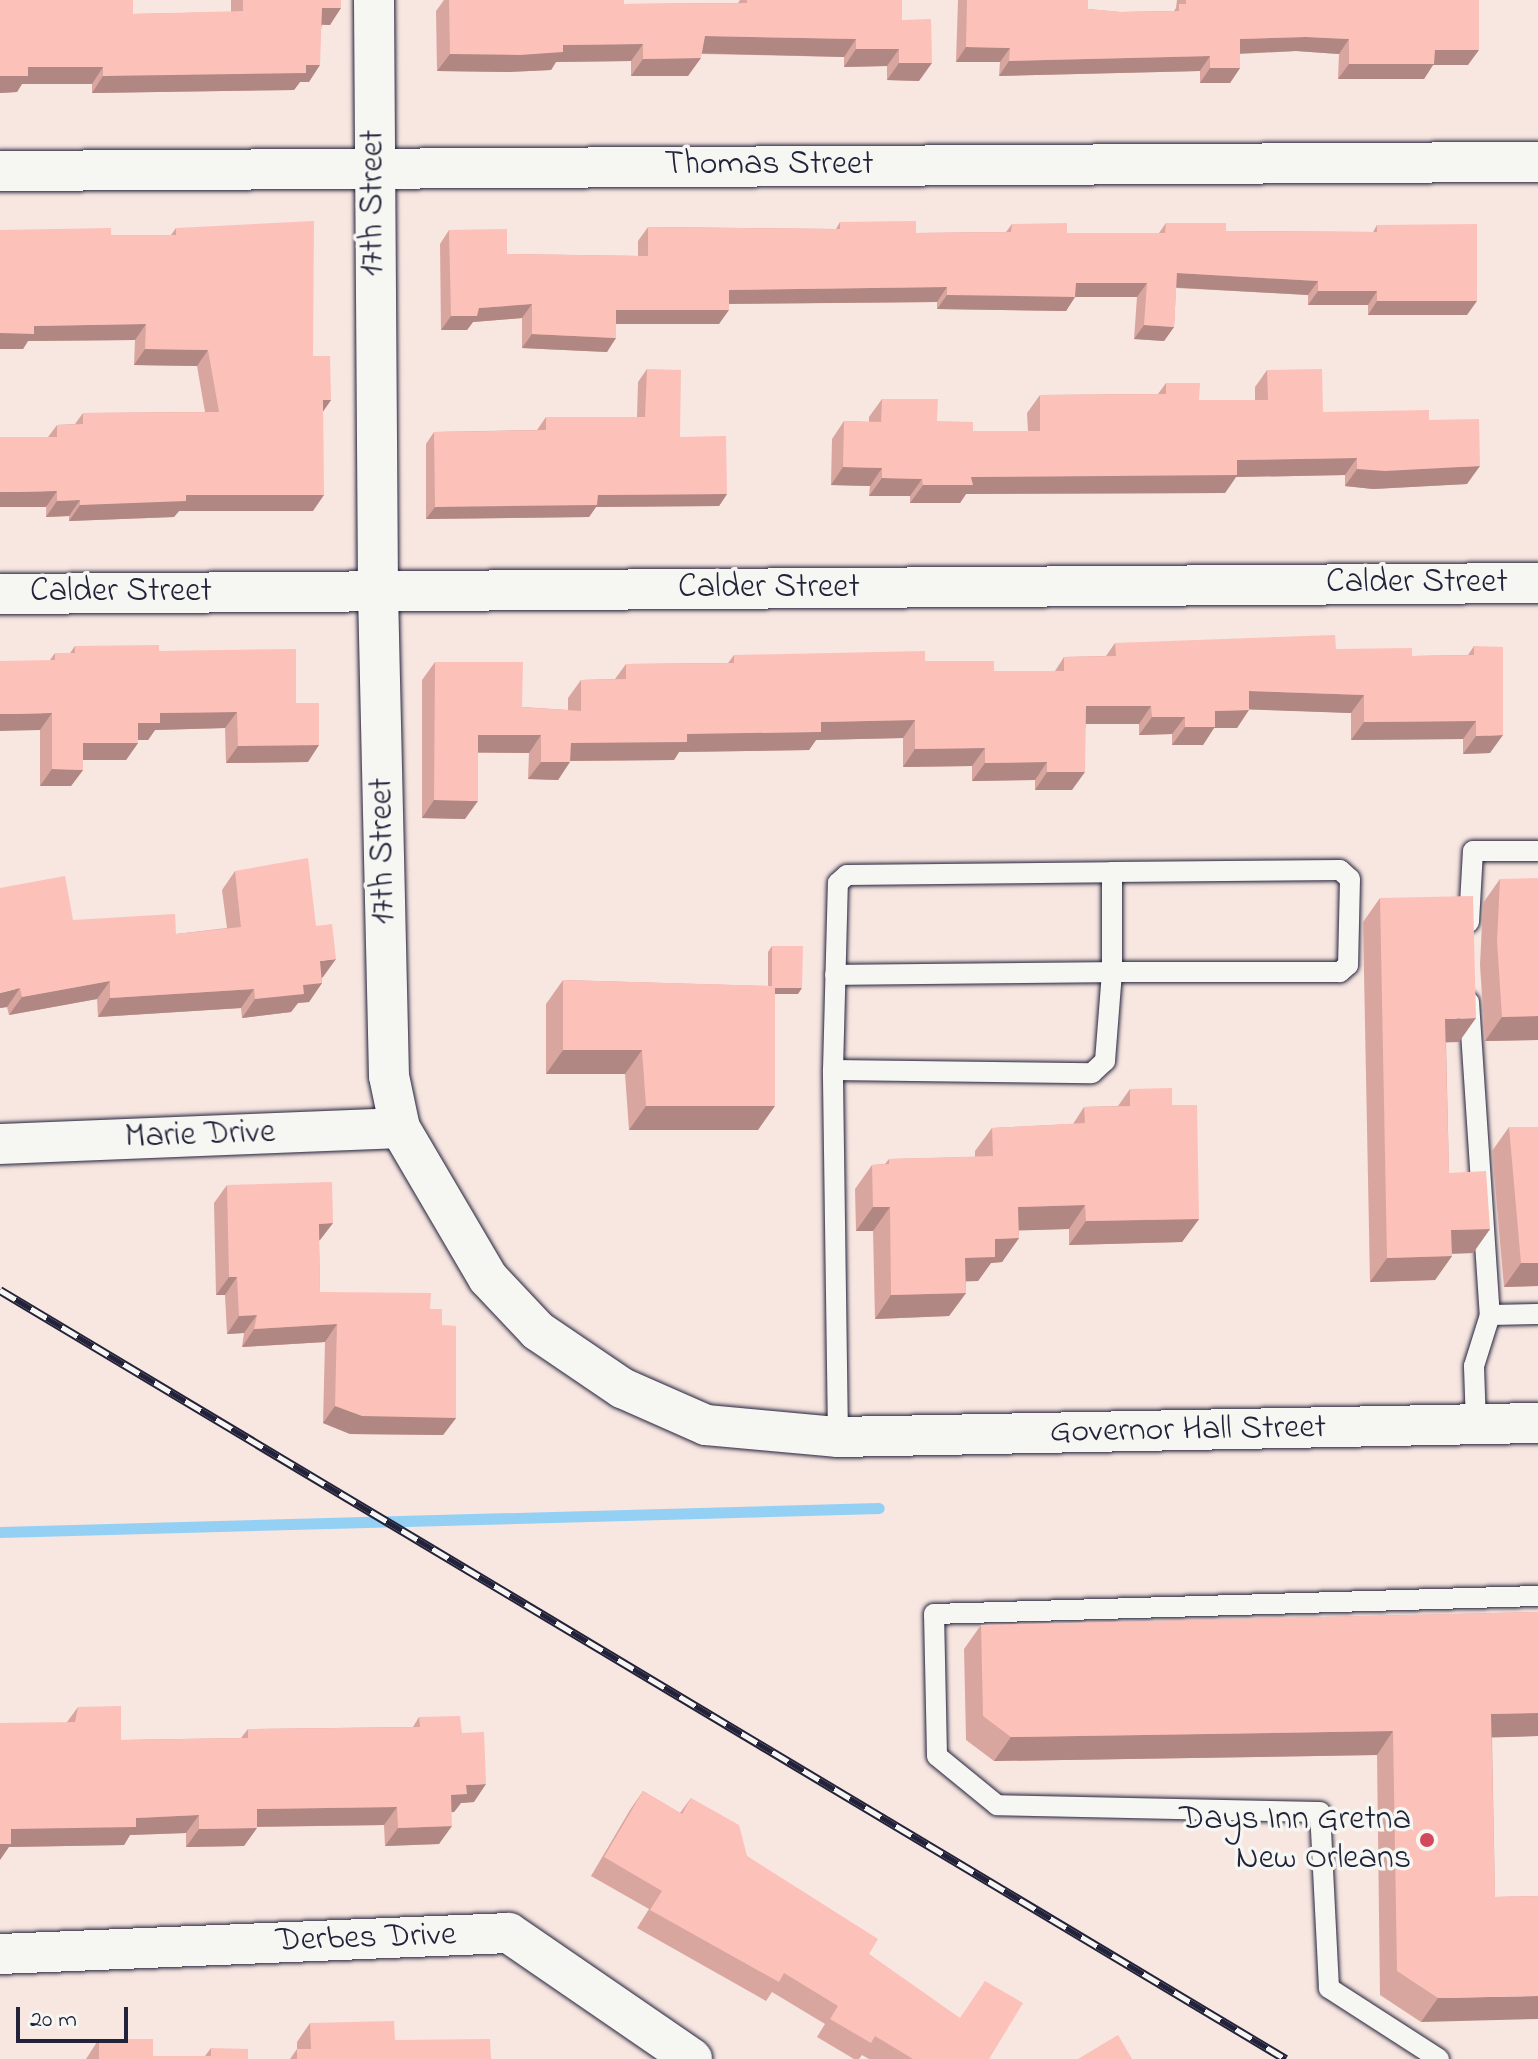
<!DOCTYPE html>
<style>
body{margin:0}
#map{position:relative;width:1538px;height:2059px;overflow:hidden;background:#f8e6e1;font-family:"Indie Flower",sans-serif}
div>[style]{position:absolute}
.stream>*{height:11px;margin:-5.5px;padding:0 5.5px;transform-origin:5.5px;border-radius:5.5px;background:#93d0f4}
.roads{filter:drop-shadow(0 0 2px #22223b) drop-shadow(0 0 2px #22223b)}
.service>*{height:20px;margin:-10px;padding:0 10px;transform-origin:10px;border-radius:10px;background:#f6f6f2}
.minor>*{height:40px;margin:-20px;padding:0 20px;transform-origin:20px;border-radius:20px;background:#f6f6f2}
.rail>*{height:9px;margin-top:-4.5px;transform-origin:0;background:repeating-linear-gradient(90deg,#f6f6f2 0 18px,#22223b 0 36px);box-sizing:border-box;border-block:2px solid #22223b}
.wall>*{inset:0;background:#d9a69f}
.shaded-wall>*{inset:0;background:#b08782}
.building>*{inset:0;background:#fcc1b9}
.dots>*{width:22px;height:22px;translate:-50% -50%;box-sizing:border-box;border:4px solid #f6f6f2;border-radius:50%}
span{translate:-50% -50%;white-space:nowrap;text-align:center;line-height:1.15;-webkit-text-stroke:7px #f6f6f2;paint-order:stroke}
.street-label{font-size:34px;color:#22223b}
.poi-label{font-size:34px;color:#22223b}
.right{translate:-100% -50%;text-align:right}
.scale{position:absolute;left:16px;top:2007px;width:112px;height:36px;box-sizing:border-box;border:4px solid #22223b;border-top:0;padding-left:10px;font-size:24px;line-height:28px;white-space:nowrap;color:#22223b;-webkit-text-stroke:6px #f6f6f2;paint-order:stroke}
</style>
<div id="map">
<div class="stream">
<div style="left:0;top:1532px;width:879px;rotate:-1.56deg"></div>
</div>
<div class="roads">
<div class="service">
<div style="left:1469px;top:922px;width:71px;rotate:-86.8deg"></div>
<div style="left:1473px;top:851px;width:65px"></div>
<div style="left:1469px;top:1002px;width:314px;rotate:86.2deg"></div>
<div style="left:833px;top:1070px;width:259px;rotate:0.7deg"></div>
<div style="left:1092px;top:1073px;width:18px;rotate:-43deg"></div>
<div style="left:1105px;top:1061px;width:89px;rotate:-85.5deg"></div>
<div style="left:1112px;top:972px;width:277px;rotate:179.4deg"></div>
<div style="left:1476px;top:1424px;width:58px;rotate:-92deg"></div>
<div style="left:1474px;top:1366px;width:53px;rotate:-72.6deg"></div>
<div style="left:1490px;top:1315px;width:48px;rotate:-1.2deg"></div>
<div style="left:838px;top:1437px;width:367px;rotate:-90.8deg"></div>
<div style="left:833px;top:1070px;width:187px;rotate:-88.5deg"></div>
<div style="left:838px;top:883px;width:12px;rotate:-42deg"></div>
<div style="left:847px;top:875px;width:265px;rotate:-0.6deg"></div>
<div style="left:1112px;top:872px;width:228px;rotate:-0.5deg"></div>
<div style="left:1340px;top:870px;width:13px;rotate:42deg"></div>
<div style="left:1350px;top:879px;width:86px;rotate:91.3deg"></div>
<div style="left:1348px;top:965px;width:11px;rotate:139deg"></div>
<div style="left:1340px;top:972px;width:228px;rotate:180deg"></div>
<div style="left:1112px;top:972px;width:100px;rotate:-90deg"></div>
<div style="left:1439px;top:2059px;width:131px;rotate:-147.2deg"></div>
<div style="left:1329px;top:1988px;width:176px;rotate:-92.9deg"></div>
<div style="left:1320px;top:1812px;width:323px;rotate:-178.8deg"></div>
<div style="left:997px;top:1805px;width:77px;rotate:-140.8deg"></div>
<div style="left:937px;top:1756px;width:142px;rotate:-91.2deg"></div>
<div style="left:934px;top:1614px;width:604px;rotate:-1.71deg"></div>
</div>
<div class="minor">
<div style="left:374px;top:0;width:592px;rotate:89.61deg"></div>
<div style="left:378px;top:592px;width:484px;rotate:88.7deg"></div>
<div style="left:389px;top:1076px;width:53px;rotate:78.1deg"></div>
<div style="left:400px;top:1128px;width:174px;rotate:59.6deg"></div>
<div style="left:488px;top:1278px;width:73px;rotate:46.7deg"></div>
<div style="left:538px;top:1331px;width:102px;rotate:34.2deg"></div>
<div style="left:622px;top:1388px;width:92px;rotate:23.8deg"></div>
<div style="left:706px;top:1425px;width:133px;rotate:5.2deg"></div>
<div style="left:838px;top:1437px;width:700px;rotate:-1.15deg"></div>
<div style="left:0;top:171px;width:1538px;rotate:-0.34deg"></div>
<div style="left:0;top:594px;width:1538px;rotate:-0.41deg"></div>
<div style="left:0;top:1144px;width:400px;rotate:-2.3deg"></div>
<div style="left:0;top:1954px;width:509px;rotate:-2.36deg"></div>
<div style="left:509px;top:1933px;width:222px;rotate:34.5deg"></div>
</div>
</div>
<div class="rail">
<div style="left:0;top:1290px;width:1498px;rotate:30.88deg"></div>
</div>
<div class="wall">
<div style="clip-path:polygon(0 0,133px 14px,231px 12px,231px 0,341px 0,330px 25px,322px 25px,309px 82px,300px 82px,294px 90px,92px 93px,92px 84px,22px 84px,17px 92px,0 93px)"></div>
<div style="clip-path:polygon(444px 0,624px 0,624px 4px,738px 3px,740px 0,902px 0,902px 20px,919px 81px,887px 80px,887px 66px,844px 67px,844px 57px,701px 54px,688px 76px,631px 76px,631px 61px,556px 62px,551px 70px,508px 72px,437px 71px,436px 11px)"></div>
<div style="clip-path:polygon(958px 0,1088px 0,1088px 9px,1120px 12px,1174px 11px,1176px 8px,1177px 0,1479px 0,1468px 65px,1433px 65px,1424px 79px,1338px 79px,1339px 54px,1296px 51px,1240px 54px,1240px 68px,1230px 83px,1200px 83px,1200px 71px,999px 76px,1000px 62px,956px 62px)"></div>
<div style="clip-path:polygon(840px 222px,916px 233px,1006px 232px,1012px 224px,1067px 233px,1159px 233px,1166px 223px,1226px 231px,1373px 232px,1377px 225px,1467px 315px,1368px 315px,1368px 305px,1308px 305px,1308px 295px,1176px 288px,1174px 327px,1164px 341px,1134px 339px,1137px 297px,1075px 297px,1066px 311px,937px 309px,937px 302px,729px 304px,719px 324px,616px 324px,607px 352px,522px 348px,522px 318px,473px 322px,467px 330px,441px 330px,440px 244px,449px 230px,507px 254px,638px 256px,638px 241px,648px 227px,836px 229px)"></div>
<div style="clip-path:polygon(176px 228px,313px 356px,331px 400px,323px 411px,313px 511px,179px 511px,174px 517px,69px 521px,69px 516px,46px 517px,48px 437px,57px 425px,75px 424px,83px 413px,205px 412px,197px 366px,134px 365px,135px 340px,28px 341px,23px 349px,0 349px,111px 235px,171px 235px)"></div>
<div style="clip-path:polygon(647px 369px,680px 437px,727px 494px,719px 506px,596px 507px,589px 517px,426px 519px,426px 444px,434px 432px,537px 430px,546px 417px,637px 417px,638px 382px)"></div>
<div style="clip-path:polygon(1267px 370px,1323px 412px,1429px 420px,1467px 484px,1373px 489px,1345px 486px,1345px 475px,1236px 477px,1225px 493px,966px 494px,960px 503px,910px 503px,910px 496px,869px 496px,870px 486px,831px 485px,832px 439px,844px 421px,869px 422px,869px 417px,882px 399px,937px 421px,973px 431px,1028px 431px,1027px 413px,1040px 395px,1158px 394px,1166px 383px,1199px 400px,1255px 400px,1255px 387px)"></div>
<div style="clip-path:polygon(1115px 643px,1336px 649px,1412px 656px,1468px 655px,1474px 646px,1490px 753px,1463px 754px,1463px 739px,1351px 740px,1351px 713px,1249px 709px,1237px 728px,1214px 728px,1203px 745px,1172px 745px,1172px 734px,1139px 735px,1139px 724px,1086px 724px,1072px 790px,1035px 790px,1035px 780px,972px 781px,972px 766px,903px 767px,903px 738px,816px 740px,809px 750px,679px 752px,674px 760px,570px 761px,558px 780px,528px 779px,529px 753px,478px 753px,465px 819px,422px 818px,422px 680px,435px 662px,522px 707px,568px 710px,568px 698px,581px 680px,615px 679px,626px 664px,728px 663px,734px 655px,925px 661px,994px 671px,1055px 671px,1064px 657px,1106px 656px)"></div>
<div style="clip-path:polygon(75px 646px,159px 651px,296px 703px,308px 762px,226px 763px,225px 728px,155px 730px,148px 740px,138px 740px,138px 743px,126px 760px,83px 760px,83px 770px,71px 786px,40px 786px,40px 730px,50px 660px,55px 653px,70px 653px)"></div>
<div style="clip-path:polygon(235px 871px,323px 977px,322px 978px,322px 983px,309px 1002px,298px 1003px,291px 1012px,242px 1018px,241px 1008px,98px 1017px,97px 999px,9px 1015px,7px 1007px,0 1008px,73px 920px,176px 934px,227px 928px,222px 890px)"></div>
<div style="clip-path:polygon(1500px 879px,1538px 1040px,1485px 1041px,1480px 965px,1483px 903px)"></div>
<div style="clip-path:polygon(1380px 898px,1459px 1042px,1446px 1042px,1449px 1173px,1490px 1229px,1473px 1253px,1452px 1254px,1452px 1256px,1435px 1280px,1370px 1282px,1363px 922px)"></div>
<div style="clip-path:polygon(772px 946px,798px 994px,775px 994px,758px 1130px,629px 1130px,625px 1074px,546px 1074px,546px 1004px,563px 980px,768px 986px,768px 952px)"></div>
<div style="clip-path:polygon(1130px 1089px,1172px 1105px,1199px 1219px,1182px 1242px,1069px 1245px,1069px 1229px,1019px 1230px,1019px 1238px,1002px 1262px,991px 1263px,978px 1281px,966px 1281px,966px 1293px,949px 1316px,875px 1319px,873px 1231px,856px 1231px,855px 1189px,872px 1165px,885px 1164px,889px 1159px,975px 1157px,975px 1151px,992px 1128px,1073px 1124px,1084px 1107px,1118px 1106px)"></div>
<div style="clip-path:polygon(1509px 1127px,1538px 1286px,1504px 1287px,1492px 1151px)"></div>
<div style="clip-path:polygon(227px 1185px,333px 1223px,319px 1241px,320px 1292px,430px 1309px,442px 1325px,456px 1418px,443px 1435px,350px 1434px,323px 1423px,325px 1342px,242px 1347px,244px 1333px,227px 1334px,225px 1295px,216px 1295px,214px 1203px)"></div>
<div style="clip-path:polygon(1538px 1612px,1538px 1736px,1492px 1737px,1495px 1897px,1538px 1896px,1421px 2022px,1380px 1995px,1377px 1755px,994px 1761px,966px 1740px,964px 1649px,981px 1625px)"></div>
<div style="clip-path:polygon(78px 1707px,121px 1740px,241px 1738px,248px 1729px,413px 1727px,419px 1717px,462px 1733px,474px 1802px,461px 1803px,454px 1812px,451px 1812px,439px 1844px,385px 1846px,384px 1825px,257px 1827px,244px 1846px,186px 1847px,186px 1833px,130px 1835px,124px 1845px,9px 1847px,67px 1722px)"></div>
<div style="clip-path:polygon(643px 1791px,680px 1813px,691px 1798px,747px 1856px,869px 1954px,989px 2059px,869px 2059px,862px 2055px,859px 2059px,854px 2059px,817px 2037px,825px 2024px,772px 1992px,766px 2001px,637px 1928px,649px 1909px,591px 1876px,630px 1810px)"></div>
<div style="clip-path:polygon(310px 2023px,395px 2040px,491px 2059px,290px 2059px,297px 2049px,297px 2042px)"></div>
<div style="clip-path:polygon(99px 2039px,153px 2056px,205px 2056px,211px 2048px,248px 2059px,86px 2059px)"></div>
</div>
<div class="shaded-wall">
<div style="clip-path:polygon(322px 8px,341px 8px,330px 25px,310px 24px)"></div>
<div style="clip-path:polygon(705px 36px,856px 39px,844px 57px,692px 53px)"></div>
<div style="clip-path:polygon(1306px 37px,1349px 39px,1339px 54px,1296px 51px,1230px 54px,1240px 39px)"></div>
<div style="clip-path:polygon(643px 44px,631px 61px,556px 62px,551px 70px,508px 72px,437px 71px,450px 54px,563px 45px)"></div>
<div style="clip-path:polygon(966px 47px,1010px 48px,1000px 62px,956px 62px)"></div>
<div style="clip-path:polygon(856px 49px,899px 49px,887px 66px,844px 67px)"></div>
<div style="clip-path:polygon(1435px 50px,1479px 50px,1468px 65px,1433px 65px,1424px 79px,1338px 79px,1349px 64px)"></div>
<div style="clip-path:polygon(1210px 56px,1200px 71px,999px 76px,1009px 61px)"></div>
<div style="clip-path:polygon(701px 58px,688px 76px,631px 76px,643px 59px)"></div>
<div style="clip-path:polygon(899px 63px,932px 63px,919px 81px,887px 80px)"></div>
<div style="clip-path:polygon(306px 65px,320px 65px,309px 82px,300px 82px,294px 90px,92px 93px,103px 76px)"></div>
<div style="clip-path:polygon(28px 67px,103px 67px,92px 84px,22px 84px,17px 92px,0 93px,0 76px)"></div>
<div style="clip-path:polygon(1210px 68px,1240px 68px,1230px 83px,1200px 83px)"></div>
<div style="clip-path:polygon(1177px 273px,1318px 281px,1308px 295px,1167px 287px)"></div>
<div style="clip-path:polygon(1076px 283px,1147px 283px,1137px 297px,1070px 297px,1075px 297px,1066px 311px,937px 309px,947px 295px)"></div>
<div style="clip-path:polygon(947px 287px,937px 302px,719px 304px,729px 290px)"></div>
<div style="clip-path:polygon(1318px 291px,1377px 291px,1368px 305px,1308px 305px)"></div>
<div style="clip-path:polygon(1377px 301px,1477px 301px,1467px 315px,1368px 315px)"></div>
<div style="clip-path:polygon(532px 304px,522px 318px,473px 322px,467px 330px,441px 330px,451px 316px,479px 308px)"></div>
<div style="clip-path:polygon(616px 310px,729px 310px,719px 324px,606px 324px)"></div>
<div style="clip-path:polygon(146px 324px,135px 340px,28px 341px,23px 349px,0 349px,0 333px,34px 326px)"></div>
<div style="clip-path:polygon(1144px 325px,1174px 327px,1164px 341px,1134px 339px)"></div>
<div style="clip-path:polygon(532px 334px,616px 338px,607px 352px,522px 348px)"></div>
<div style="clip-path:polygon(145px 349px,208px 350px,197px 366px,134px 365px)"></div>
<div style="clip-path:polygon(323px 400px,331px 400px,320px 416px)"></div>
<div style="clip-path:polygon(1357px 458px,1345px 475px,1236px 477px,1225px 493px,966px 494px,960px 503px,910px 503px,923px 485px,971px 477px,1237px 460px)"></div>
<div style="clip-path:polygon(1480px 466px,1467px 484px,1373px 489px,1345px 486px,1357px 469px)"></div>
<div style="clip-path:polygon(843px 467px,882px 468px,870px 486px,831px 485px)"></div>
<div style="clip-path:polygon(882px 478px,922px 479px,910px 496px,869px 496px)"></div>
<div style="clip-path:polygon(57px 491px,46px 507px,0 507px,0 492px)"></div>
<div style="clip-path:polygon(727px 494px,719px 506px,596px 507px,589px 517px,426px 519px,435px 507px,598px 495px)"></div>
<div style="clip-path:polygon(186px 495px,324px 495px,313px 511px,179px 511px,174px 517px,69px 521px,80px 505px)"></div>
<div style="clip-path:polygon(80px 500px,69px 516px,46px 517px,57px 501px)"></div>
<div style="clip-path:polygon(1249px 691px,1364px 695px,1351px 713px,1237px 709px)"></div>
<div style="clip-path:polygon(1086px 706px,1151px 706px,1139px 724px,1074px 724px)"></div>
<div style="clip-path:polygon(1249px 710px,1237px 728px,1214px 728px,1203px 745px,1172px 745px,1185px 727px,1215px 711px)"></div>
<div style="clip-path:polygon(237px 712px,225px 728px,155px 730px,148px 740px,126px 740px,138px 723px,160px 713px)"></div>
<div style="clip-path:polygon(52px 713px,40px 730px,0 731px,0 714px)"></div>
<div style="clip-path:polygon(1152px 717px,1185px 717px,1172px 734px,1139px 735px)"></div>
<div style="clip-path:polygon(915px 720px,903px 738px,816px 740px,809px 750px,679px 752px,674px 760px,558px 761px,571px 743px,687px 734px,821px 722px)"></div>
<div style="clip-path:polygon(1476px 721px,1463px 739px,1351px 740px,1364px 722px)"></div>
<div style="clip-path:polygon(478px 735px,541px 735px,529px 753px,466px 752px)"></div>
<div style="clip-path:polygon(1503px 735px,1490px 753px,1463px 754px,1476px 736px)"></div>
<div style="clip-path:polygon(83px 743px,138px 743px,126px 760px,71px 760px)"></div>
<div style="clip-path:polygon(319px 745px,308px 762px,226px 763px,238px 746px)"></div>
<div style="clip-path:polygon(985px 748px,972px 766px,903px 767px,915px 749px)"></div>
<div style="clip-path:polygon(541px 762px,570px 762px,558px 780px,528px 779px)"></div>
<div style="clip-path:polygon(1047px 762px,1035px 780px,972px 781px,985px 763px)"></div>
<div style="clip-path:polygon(52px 769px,83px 770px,71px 786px,40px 786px)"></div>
<div style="clip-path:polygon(1047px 772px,1085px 772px,1072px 790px,1035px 790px)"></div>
<div style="clip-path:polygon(434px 800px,478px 801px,465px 819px,422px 818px)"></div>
<div style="clip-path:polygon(336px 959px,323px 977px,307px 980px,320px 961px)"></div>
<div style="clip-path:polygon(110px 981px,97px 999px,9px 1015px,22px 997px)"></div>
<div style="clip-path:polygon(322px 983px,309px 1002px,298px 1003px,291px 1012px,242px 1018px,255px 999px,303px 985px)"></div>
<div style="clip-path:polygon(20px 988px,7px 1007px,0 1008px,0 993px)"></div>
<div style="clip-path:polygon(772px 988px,802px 988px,798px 994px,768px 994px)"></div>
<div style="clip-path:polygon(254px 989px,241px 1008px,98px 1017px,110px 998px)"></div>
<div style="clip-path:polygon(1538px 1016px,1538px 1040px,1485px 1041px,1502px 1017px)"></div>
<div style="clip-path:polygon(1476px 1018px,1459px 1042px,1429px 1043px,1445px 1019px)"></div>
<div style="clip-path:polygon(563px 1050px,642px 1050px,625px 1074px,546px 1074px)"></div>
<div style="clip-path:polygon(646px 1106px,775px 1106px,758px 1130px,629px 1130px)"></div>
<div style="clip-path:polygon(1085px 1205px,1069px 1229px,1002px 1231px,1018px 1207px)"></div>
<div style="clip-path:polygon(873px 1207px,890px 1207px,873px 1231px,856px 1231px)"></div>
<div style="clip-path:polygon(1199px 1219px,1182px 1242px,1069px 1245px,1086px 1221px)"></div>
<div style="clip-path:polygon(333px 1223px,320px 1240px,306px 1241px,319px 1224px)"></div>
<div style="clip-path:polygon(1490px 1229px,1473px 1253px,1434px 1254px,1451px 1230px)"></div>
<div style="clip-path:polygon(1019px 1238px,1002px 1262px,991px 1263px,978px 1281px,948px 1282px,965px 1258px,995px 1239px)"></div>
<div style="clip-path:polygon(1452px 1256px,1435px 1280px,1370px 1282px,1387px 1258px)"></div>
<div style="clip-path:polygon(1521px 1263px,1538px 1263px,1538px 1286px,1504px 1287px)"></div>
<div style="clip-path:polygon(229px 1277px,237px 1277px,225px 1295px,216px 1295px)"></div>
<div style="clip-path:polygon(966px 1293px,949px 1316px,875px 1319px,891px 1295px)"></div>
<div style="clip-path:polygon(257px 1315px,244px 1333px,227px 1334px,239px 1316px)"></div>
<div style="clip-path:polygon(337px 1324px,325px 1342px,242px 1347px,254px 1329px)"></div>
<div style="clip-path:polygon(335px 1406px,456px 1418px,443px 1435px,350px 1434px,323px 1423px)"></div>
<div style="clip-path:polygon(1538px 1713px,1538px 1736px,1475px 1738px,1491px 1714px)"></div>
<div style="clip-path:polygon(1393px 1731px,1377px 1755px,994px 1761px,1011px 1737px)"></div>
<div style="clip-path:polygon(486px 1784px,474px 1802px,461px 1803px,454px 1812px,438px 1813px,451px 1795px,466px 1785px)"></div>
<div style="clip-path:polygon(397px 1807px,384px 1825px,244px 1827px,257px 1809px)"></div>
<div style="clip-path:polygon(199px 1815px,186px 1833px,130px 1835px,124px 1845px,9px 1847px,0 1860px,0 1844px,11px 1829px,136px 1818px)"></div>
<div style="clip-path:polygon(452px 1826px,439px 1844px,385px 1846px,398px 1828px)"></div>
<div style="clip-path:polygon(257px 1828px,244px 1846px,186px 1847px,199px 1829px)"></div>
<div style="clip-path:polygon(1538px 1996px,1538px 2019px,1421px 2022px,1438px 1998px)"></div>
</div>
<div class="building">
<div style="clip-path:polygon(0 0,133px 0,133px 14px,243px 11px,243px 0,341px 0,341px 8px,322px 8px,320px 65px,306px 65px,306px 73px,103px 76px,103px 67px,28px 67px,28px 76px,0 76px)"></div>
<div style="clip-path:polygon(449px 0,624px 0,624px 4px,747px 3px,747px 0,902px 0,902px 20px,931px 19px,932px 63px,899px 63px,899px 49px,856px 49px,856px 39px,705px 36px,701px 58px,643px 59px,643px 44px,563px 45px,563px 52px,520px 55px,450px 54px)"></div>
<div style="clip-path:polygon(967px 0,1088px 0,1088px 9px,1120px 12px,1179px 11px,1179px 4px,1186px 4px,1186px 0,1479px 0,1479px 50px,1435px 50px,1434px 64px,1349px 64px,1349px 39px,1306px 37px,1240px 39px,1240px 68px,1210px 68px,1210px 56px,1009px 61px,1010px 48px,966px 47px)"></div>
<div style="clip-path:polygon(314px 221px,313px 356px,330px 356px,331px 400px,323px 400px,324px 495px,186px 495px,186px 501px,80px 505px,80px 500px,57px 501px,57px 491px,0 492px,0 437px,57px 437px,57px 425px,83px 424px,83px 413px,219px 412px,208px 350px,145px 349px,146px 324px,34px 326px,34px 334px,0 333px,0 230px,111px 228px,111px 235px,176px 235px,176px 228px)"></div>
<div style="clip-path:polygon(916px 221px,916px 233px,1011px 232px,1012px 224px,1067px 223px,1067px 233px,1165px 233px,1166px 223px,1226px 223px,1226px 231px,1377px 232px,1377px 225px,1477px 224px,1477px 301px,1377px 301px,1377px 291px,1318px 291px,1318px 281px,1177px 273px,1174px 327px,1144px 325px,1147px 283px,1076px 283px,1075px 297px,947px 295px,947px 287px,729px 290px,729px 310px,616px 310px,616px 338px,532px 334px,532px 304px,479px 308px,477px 316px,451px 316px,449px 230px,507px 229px,507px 254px,648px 256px,648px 227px,840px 229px,840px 222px)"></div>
<div style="clip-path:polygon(647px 369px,681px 370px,680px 437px,726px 436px,727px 494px,598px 495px,597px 505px,435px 507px,434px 432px,546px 430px,546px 417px,645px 417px)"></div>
<div style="clip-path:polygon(1322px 369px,1323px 412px,1429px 410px,1429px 420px,1479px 419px,1480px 466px,1385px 471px,1357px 469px,1357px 458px,1237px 460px,1237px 475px,971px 477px,973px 485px,923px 485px,922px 479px,882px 478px,882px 468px,843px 467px,844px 421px,881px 422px,882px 399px,938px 399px,937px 421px,973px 422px,973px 431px,1040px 431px,1040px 395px,1166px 394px,1166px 383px,1200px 383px,1199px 400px,1268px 400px,1267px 370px)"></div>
<div style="clip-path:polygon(1335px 635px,1336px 649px,1412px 648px,1412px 656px,1474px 655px,1474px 646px,1503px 647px,1503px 735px,1476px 736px,1476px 721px,1364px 722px,1364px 695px,1249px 691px,1249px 710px,1215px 711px,1215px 727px,1185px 727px,1185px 717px,1152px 717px,1151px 706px,1086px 706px,1085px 772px,1047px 772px,1047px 762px,985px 763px,985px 748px,915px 749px,915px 720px,821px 722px,821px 732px,687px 734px,687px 742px,571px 743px,570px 762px,541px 762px,541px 735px,478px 735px,478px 801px,434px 800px,435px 662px,523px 662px,522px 707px,581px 711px,581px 680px,626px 679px,626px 664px,734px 663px,734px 655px,925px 651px,925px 661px,994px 661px,994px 671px,1064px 671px,1064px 657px,1116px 656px,1115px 643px)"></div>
<div style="clip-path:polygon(159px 645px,159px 651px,296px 649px,296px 703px,319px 703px,319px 745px,238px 746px,237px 712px,160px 713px,160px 723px,138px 723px,138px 743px,83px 743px,83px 770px,52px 769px,52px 713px,0 714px,0 661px,55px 660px,55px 653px,75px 653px,75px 646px)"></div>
<div style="clip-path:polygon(308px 858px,316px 926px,332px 924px,336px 959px,320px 961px,322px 983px,303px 985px,304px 994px,255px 999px,254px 989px,110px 998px,110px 981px,22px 997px,20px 988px,0 993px,0 888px,65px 876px,73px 920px,175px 914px,176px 934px,241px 927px,235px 871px)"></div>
<div style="clip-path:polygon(1538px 878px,1538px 1016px,1502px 1017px,1497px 941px,1500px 879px)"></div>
<div style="clip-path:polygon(1473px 896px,1476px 1018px,1445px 1019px,1449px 1173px,1486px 1171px,1490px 1229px,1451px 1230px,1452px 1256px,1387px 1258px,1380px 898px)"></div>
<div style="clip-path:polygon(772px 946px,803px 946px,802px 988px,775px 988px,775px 986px,772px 986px)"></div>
<div style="clip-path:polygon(563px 980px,775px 986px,775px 1106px,646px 1106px,642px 1050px,563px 1050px)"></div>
<div style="clip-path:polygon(1172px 1088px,1172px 1105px,1197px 1105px,1199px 1219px,1086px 1221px,1085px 1205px,1018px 1207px,1019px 1238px,995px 1239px,995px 1257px,965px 1258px,966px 1293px,891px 1295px,890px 1207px,873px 1207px,872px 1165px,889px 1164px,889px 1159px,993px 1156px,992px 1128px,1085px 1123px,1084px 1107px,1130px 1106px,1130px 1089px)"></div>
<div style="clip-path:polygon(1509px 1127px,1538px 1127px,1538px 1263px,1521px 1263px)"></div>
<div style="clip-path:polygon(332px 1182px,333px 1223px,319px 1224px,320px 1292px,431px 1293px,430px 1309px,442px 1309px,442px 1325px,456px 1326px,456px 1418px,362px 1416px,335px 1406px,337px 1324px,254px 1329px,257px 1315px,239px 1316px,237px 1277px,229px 1277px,227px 1185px)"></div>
<div style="clip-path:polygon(1538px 1612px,1538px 1713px,1491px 1714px,1495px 1897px,1538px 1896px,1538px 1996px,1438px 1998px,1397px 1971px,1393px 1731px,1011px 1737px,983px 1716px,981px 1625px)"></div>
<div style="clip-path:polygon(121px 1706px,121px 1740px,248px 1738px,248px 1729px,420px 1727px,419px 1717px,460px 1716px,462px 1733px,484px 1732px,486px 1784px,466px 1785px,467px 1794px,451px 1795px,452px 1826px,398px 1828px,397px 1807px,257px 1809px,257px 1828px,199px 1829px,199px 1815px,136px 1818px,136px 1827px,11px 1829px,11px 1844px,0 1844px,0 1723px,75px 1722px,78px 1707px)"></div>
<div style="clip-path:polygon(643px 1791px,682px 1814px,691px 1798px,739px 1825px,747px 1856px,878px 1939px,869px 1954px,960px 2018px,985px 1981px,1023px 2003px,989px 2059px,913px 2059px,875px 2036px,871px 2043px,830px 2019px,838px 2006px,784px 1973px,779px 1982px,650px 1910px,662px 1891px,604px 1857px)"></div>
<div style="clip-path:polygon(394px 2021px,395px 2040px,490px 2039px,491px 2059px,297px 2059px,297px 2049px,311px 2049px,310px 2023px)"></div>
<div style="clip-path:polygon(1118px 2035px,1132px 2059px,1078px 2059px)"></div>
<div style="clip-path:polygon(99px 2039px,153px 2039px,153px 2056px,211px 2056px,211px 2048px,248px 2049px,248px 2059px,99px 2059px)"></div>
</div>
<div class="dots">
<div style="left:1427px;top:1840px;background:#d1495b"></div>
</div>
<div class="street-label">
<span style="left:769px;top:166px">Thomas Street</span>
<span style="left:374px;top:203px;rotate:-90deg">17th Street</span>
<span style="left:1417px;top:584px">Calder Street</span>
<span style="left:769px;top:589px">Calder Street</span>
<span style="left:121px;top:593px">Calder Street</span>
<span style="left:384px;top:851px;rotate:-91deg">17th Street</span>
<span style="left:200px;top:1136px;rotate:-2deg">Marie Drive</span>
<span style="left:1188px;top:1431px;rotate:-1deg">Governor Hall Street</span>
<span style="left:366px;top:1939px;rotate:-2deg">Derbes Drive</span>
</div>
<div class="poi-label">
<span class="right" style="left:1411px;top:1840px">Days Inn Gretna<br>New Orleans</span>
</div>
<div class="scale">20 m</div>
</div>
